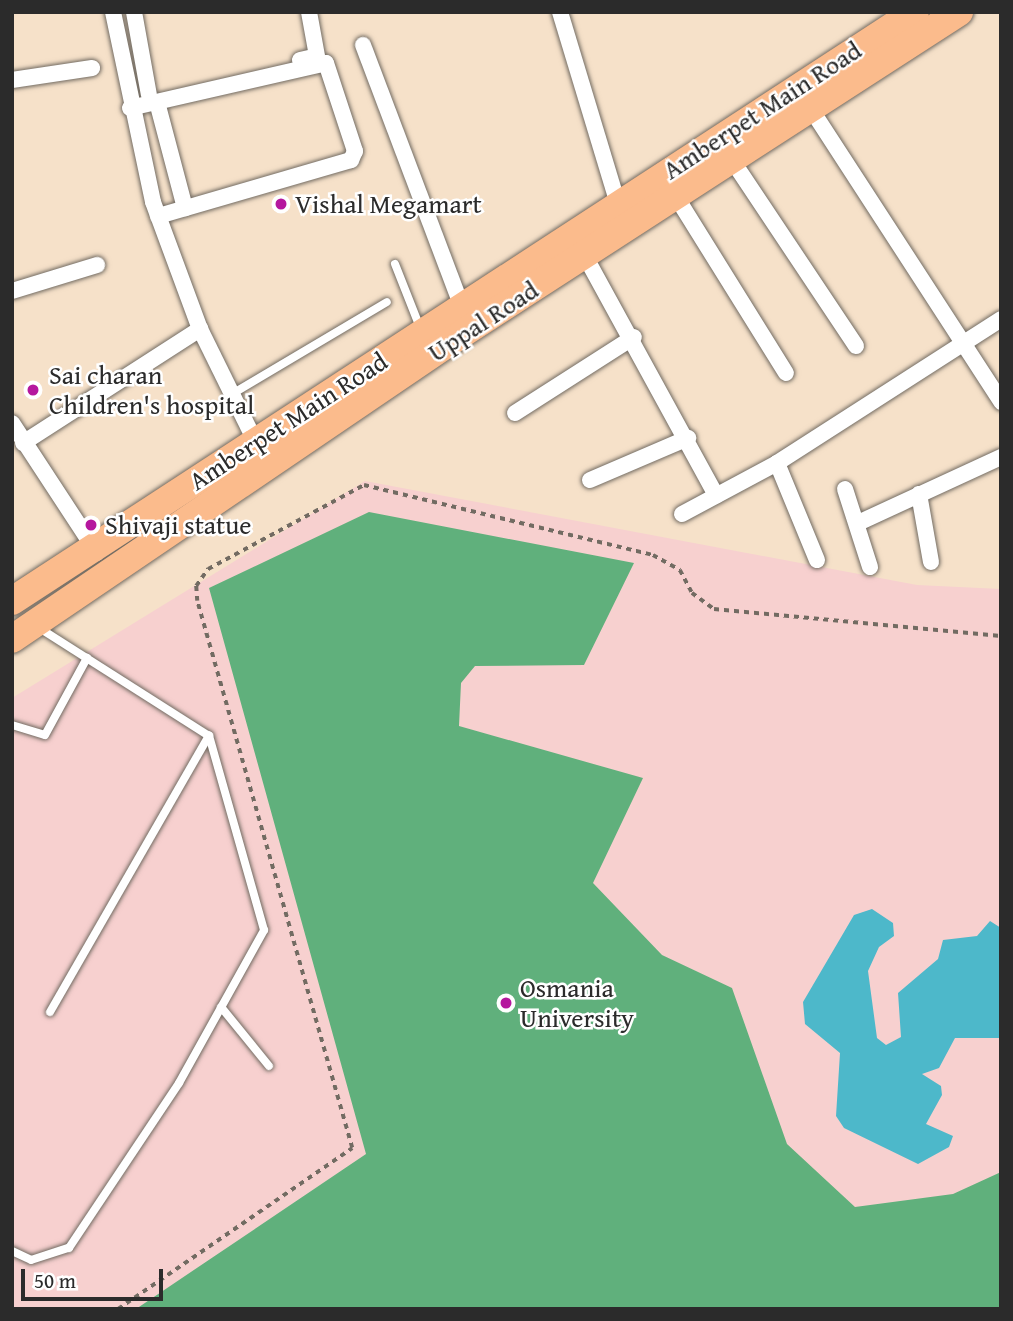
<!DOCTYPE html>
<style>
body{margin:0}
#map{position:relative;width:1013px;height:1321px;overflow:hidden;background:#f6e1c9;font-family:"Gentium Book Plus",serif}
div>[style]{position:absolute}
.built>*{inset:0;background:#f7d0cf}
.forest>*{inset:0;background:#60b07c}
.water>*{inset:0;background:#4db8ca}
.path>*{height:3.5px;margin-top:-1.75px;transform-origin:0;background:repeating-linear-gradient(90deg,#726b62 0 5px,transparent 0 10px)}
.roads{filter:drop-shadow(0 0 2px #726b62) drop-shadow(0 0 2px #726b62)}
.lane>*{height:8px;margin:-4px;padding:0 4px;transform-origin:4px;border-radius:4px;background:#fff}
.street>*{height:16px;margin:-8px;padding:0 8px;transform-origin:8px;border-radius:8px;background:#fff}
.highway>*{height:28px;margin:-14px;padding:0 14px;transform-origin:14px;border-radius:14px;background:#fbbb8c}
.dots>*{width:19px;height:19px;translate:-50% -50%;box-sizing:border-box;border:4px solid #fff;border-radius:50%}
span{translate:-50% -50%;white-space:nowrap;text-align:center;line-height:1.15;-webkit-text-stroke:5px #fff;paint-order:stroke}
.street-label{font-size:26px;color:#2b2b2b}
.poi-label{font-size:26px;color:#2b2b2b}
.left{translate:0 -50%;text-align:left}
.frame{position:absolute;inset:0;border:14px solid #2b2b2b;pointer-events:none}
.scale{position:absolute;left:21px;top:1269px;width:142px;height:32px;box-sizing:border-box;border:4px solid #2b2b2b;border-top:0;padding-left:9px;font-size:21px;line-height:24px;white-space:nowrap;color:#2b2b2b;-webkit-text-stroke:5px #fff;paint-order:stroke}
</style>
<div id="map">
<div class="built">
<div style="clip-path:polygon(365px 481px,917px 585px,1001px 589px,1001px 1309px,12px 1309px,12px 698px)"></div>
</div>
<div class="forest">
<div style="clip-path:polygon(369px 512px,634px 563px,584px 665px,475px 666px,461px 683px,459px 726px,643px 778px,593px 883px,662px 955px,732px 988px,787px 1144px,855px 1207px,953px 1194px,1001px 1172px,1001px 1309px,136px 1309px,366px 1154px,209px 588px)"></div>
</div>
<div class="water">
<div style="clip-path:polygon(872px 909px,893px 923px,894px 936px,879px 947px,868px 971px,877px 1038px,886px 1045px,901px 1037px,898px 993px,938px 959px,943px 940px,977px 936px,990px 921px,1001px 928px,1001px 1038px,955px 1038px,939px 1068px,922px 1074px,941px 1086px,942px 1095px,926px 1124px,953px 1136px,949px 1147px,918px 1164px,844px 1128px,836px 1116px,840px 1053px,805px 1024px,803px 1002px,854px 915px)"></div>
</div>
<div class="path">
<div style="left:118px;top:1309px;width:284px;rotate:-34.5deg"></div>
<div style="left:352px;top:1148px;width:569px;rotate:-105.82deg"></div>
<div style="left:197px;top:601px;width:15px;rotate:-94deg"></div>
<div style="left:196px;top:586px;width:21px;rotate:-55deg"></div>
<div style="left:208px;top:569px;width:177px;rotate:-28.3deg"></div>
<div style="left:364px;top:485px;width:297px;rotate:13.6deg"></div>
<div style="left:653px;top:555px;width:31px;rotate:29deg"></div>
<div style="left:680px;top:570px;width:26px;rotate:62deg"></div>
<div style="left:692px;top:593px;width:27px;rotate:36deg"></div>
<div style="left:714px;top:609px;width:288px;rotate:5.4deg"></div>
</div>
<div class="roads">
<div class="lane">
<div style="left:395px;top:264px;width:71px;rotate:68.5deg"></div>
<div style="left:232px;top:394px;width:180px;rotate:-30.7deg"></div>
<div style="left:12px;top:725px;width:34px;rotate:17deg"></div>
<div style="left:45px;top:735px;width:88px;rotate:-61.4deg"></div>
<div style="left:221px;top:1007px;width:76px;rotate:50.9deg"></div>
<div style="left:50px;top:1012px;width:319px;rotate:-60.1deg"></div>
<div style="left:12px;top:1251px;width:21px;rotate:25deg"></div>
<div style="left:31px;top:1260px;width:40px;rotate:-18deg"></div>
<div style="left:69px;top:1248px;width:198px;rotate:-56.3deg"></div>
<div style="left:179px;top:1083px;width:175px;rotate:-60.9deg"></div>
<div style="left:264px;top:930px;width:202px;rotate:-105.8deg"></div>
<div style="left:209px;top:736px;width:203px;rotate:-147.5deg"></div>
</div>
<div class="street">
<div style="left:113px;top:12px;width:194px;rotate:78.1deg"></div>
<div style="left:153px;top:202px;width:135px;rotate:69.7deg"></div>
<div style="left:200px;top:329px;width:134px;rotate:63.8deg"></div>
<div style="left:134px;top:12px;width:84px;rotate:79.8deg"></div>
<div style="left:560px;top:12px;width:208px;rotate:73.2deg"></div>
<div style="left:363px;top:45px;width:280px;rotate:69.3deg"></div>
<div style="left:300px;top:60px;width:17px;rotate:-13deg"></div>
<div style="left:317px;top:56px;width:45px;rotate:-100.3deg"></div>
<div style="left:12px;top:80px;width:81px;rotate:-8.5deg"></div>
<div style="left:157px;top:102px;width:110px;rotate:75.2deg"></div>
<div style="left:130px;top:108px;width:201px;rotate:-12.9deg"></div>
<div style="left:326px;top:63px;width:93px;rotate:71.8deg"></div>
<div style="left:355px;top:151px;width:10px;rotate:114deg"></div>
<div style="left:351px;top:160px;width:201px;rotate:163.8deg"></div>
<div style="left:813px;top:112px;width:346px;rotate:57deg"></div>
<div style="left:734px;top:163px;width:220px;rotate:56.3deg"></div>
<div style="left:677px;top:198px;width:206px;rotate:58.1deg"></div>
<div style="left:585px;top:256px;width:273px;rotate:61.3deg"></div>
<div style="left:12px;top:291px;width:89px;rotate:-17deg"></div>
<div style="left:515px;top:413px;width:141px;rotate:-32.6deg"></div>
<div style="left:12px;top:423px;width:155px;rotate:56.8deg"></div>
<div style="left:23px;top:443px;width:211px;rotate:-32.8deg"></div>
<div style="left:777px;top:463px;width:105px;rotate:67.6deg"></div>
<div style="left:590px;top:480px;width:107px;rotate:-23.2deg"></div>
<div style="left:845px;top:489px;width:82px;rotate:72.2deg"></div>
<div style="left:919px;top:494px;width:69px;rotate:80deg"></div>
<div style="left:682px;top:514px;width:108px;rotate:-28.2deg"></div>
<div style="left:777px;top:463px;width:266px;rotate:-32.7deg"></div>
<div style="left:858px;top:523px;width:157px;rotate:-24.8deg"></div>
</div>
<div class="highway">
<div style="left:12px;top:601px;width:1078px;rotate:-33.12deg"></div>
<div style="left:12px;top:639px;width:545px;rotate:-34.16deg"></div>
<div style="left:463px;top:333px;width:591px;rotate:-32.91deg"></div>
</div>
</div>
<div class="dots">
<div style="left:281px;top:204px;background:#b5179e"></div>
<div style="left:33px;top:390px;background:#b5179e"></div>
<div style="left:91px;top:525px;background:#b5179e"></div>
<div style="left:506px;top:1003px;background:#b5179e"></div>
</div>
<div class="street-label">
<span style="left:762px;top:110px;rotate:-33deg">Amberpet Main Road</span>
<span style="left:483px;top:321px;rotate:-33deg">Uppal Road</span>
<span style="left:288px;top:421px;rotate:-33deg">Amberpet Main Road</span>
</div>
<div class="poi-label">
<span class="left" style="left:295px;top:204px">Vishal Megamart</span>
<span class="left" style="left:49px;top:390px">Sai charan<br>Children's hospital</span>
<span class="left" style="left:105px;top:525px">Shivaji statue</span>
<span class="left" style="left:520px;top:1003px">Osmania<br>University</span>
</div>
<div class="frame"></div>
<div class="scale">50 m</div>
</div>
